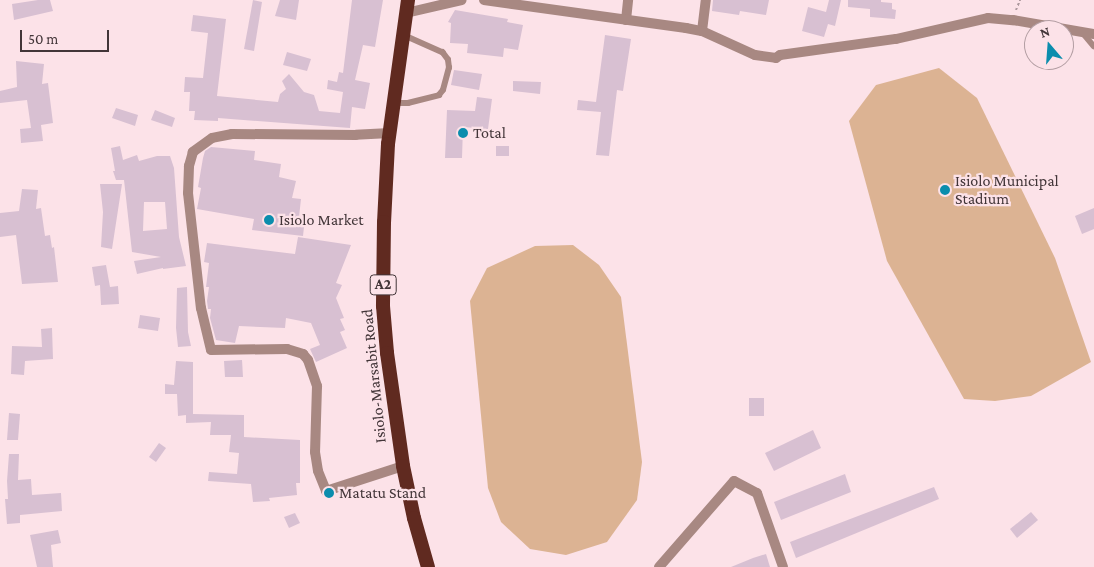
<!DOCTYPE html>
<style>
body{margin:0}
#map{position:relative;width:1094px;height:567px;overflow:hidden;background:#fce2e8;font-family:"Crimson Pro",serif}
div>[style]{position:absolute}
.green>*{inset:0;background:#dcb393}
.building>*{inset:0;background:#d8c0d2}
.path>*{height:2px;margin-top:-1px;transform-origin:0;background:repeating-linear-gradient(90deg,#ad999e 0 2.5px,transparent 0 5px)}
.service>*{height:5.5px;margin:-2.75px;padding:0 2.75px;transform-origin:2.75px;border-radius:2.75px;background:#a88882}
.minor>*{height:10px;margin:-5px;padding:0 5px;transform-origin:5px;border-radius:5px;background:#a88882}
.tertiary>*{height:10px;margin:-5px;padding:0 5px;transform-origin:5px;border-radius:5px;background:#a88882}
.trunk>*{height:14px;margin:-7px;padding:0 7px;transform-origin:7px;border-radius:7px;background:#602a20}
.dots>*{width:14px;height:14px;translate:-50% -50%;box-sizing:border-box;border:2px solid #fce2e8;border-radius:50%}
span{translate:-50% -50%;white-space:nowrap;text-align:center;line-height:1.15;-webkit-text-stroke:4.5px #fce2e8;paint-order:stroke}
.shield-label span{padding:1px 4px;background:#fce2e8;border:1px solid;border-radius:4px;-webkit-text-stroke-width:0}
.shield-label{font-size:15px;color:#423538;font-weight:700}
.poi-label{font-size:16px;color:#423538}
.left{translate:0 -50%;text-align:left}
.street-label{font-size:16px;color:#423538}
.north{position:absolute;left:1024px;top:20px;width:50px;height:50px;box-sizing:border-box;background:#fce2e8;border:1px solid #b29da2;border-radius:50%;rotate:342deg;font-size:14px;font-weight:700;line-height:20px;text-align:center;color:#423538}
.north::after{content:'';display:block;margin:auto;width:18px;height:22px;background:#0b8dad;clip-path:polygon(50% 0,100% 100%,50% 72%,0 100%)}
.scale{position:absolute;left:20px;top:30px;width:89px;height:22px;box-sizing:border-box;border:2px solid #423538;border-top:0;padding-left:6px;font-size:15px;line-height:18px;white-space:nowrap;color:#423538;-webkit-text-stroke:4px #fce2e8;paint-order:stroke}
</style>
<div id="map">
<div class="green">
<div style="clip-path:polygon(939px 68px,977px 98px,1055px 258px,1091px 362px,1031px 396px,995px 401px,964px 399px,887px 261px,849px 121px,876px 85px)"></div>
<div style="clip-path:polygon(573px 245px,599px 265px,621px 297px,642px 462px,637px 500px,607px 542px,566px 555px,530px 549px,501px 522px,488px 488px,470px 301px,487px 268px,535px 246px)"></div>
</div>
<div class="building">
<div style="clip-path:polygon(38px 0,50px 0,53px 11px,14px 20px,12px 4px)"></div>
<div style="clip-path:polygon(253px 0,262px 2px,254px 51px,244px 49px)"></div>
<div style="clip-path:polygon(280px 0,299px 0,296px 20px,275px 16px)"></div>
<div style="clip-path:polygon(352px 0,383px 0,375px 47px,363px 45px,355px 80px,370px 83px,365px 109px,352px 107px,350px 128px,218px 118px,218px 121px,194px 120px,195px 111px,189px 111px,190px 92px,184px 92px,185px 77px,203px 78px,208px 33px,191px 31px,193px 15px,226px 19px,217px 96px,278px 102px,280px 94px,286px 89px,282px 81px,289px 74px,304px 92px,314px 95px,319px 111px,340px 113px,343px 92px,327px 89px,328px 80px,337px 82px,339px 72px,343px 73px)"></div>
<div style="clip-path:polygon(713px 0,769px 0,766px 15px,740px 11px,739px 15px,712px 11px)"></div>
<div style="clip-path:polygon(829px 0,841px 0,835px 26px,828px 24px,824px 37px,802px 31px,808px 7px,826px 12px)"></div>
<div style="clip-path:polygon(848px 0,881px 0,881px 2px,892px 3px,892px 9px,896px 10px,895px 19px,870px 17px,870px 9px,848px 7px)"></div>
<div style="clip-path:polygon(455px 10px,508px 19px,507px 22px,523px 25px,518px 50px,504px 48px,503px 57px,467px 53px,468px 44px,450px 43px,451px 23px,448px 22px)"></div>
<div style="clip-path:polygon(605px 35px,631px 39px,623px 91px,617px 90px,609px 156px,596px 155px,601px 112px,577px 110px,578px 100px,596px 102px)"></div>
<div style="clip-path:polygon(287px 52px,311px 59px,307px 71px,283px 65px)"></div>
<div style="clip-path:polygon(16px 61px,44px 64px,42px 84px,48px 83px,53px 123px,41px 125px,43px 141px,21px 143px,20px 129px,31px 128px,27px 100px,0 103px,0 91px,17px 87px)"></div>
<div style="clip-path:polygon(454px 70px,482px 74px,479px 90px,451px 85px)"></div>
<div style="clip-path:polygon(513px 81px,541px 82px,540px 94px,513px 91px)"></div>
<div style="clip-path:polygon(477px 97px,492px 99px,488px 129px,463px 127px,462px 158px,445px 158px,447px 110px,475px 111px)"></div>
<div style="clip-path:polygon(116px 108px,138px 115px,135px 126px,112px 118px)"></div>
<div style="clip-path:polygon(155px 110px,175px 118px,172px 127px,151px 120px)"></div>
<div style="clip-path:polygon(evenodd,120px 146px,123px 160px,137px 155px,139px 161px,157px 156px,170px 156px,174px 168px,179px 237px,186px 266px,163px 269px,163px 268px,137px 274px,134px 261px,161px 257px,132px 252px,124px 180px,116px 180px,113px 171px,115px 171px,111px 148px,120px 146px,144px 202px,165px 202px,167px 229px,143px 231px,144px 202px)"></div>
<div style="clip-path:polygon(496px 146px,509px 146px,509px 156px,496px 156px)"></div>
<div style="clip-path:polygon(211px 147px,255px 151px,254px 160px,281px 164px,279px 177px,296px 181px,292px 198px,301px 199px,298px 226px,304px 227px,303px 236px,252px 230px,254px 219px,197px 209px,201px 188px,198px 187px,203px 158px,205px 151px)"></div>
<div style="clip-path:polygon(100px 184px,122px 184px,112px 249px,101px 247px,103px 212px)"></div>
<div style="clip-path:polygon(22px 189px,38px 190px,36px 209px,41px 208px,45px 236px,50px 235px,52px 248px,54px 247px,58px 282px,22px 284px,16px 235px,0 237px,0 213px,19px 211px)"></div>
<div style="clip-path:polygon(1094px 208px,1094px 229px,1082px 234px,1075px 216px)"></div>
<div style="clip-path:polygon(298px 237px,351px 245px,336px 283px,342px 285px,336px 298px,344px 318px,340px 319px,345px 330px,340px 332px,347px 348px,316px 362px,310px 349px,320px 345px,311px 323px,286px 318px,285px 328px,239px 326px,235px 343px,216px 340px,210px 318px,211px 309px,208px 309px,207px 301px,209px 287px,206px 287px,209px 263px,204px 262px,207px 243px,295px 254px)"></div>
<div style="clip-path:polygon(106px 265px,110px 287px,118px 286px,119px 304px,101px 305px,100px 285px,95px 286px,92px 267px)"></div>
<div style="clip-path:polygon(187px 287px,188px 332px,191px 346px,178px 347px,176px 328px,177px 288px)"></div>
<div style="clip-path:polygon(140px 315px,160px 318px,158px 331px,138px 328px)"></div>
<div style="clip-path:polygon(52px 328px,53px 359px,25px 361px,24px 375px,11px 374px,12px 346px,42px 347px,41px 329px)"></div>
<div style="clip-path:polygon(242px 360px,243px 377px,225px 377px,224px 361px)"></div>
<div style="clip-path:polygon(176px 361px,193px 362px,193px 414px,244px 415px,244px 437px,300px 440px,300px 483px,296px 483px,297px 495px,269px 498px,270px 501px,253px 502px,251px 484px,208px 481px,209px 472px,237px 474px,239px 453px,229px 452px,231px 435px,210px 435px,211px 422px,186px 423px,186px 415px,178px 416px,177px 394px,165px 394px,165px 384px,174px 385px)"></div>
<div style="clip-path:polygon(749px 398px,764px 398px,764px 416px,749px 416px)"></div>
<div style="clip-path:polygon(9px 413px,20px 414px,18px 440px,7px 440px)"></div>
<div style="clip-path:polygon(813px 430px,821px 448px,774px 471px,765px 453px)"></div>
<div style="clip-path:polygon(159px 443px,166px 448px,156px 462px,149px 457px)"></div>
<div style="clip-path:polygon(9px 454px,19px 454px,18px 480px,31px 479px,32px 495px,61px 493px,62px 511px,20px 515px,20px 523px,7px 524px,5px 499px,8px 499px,7px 481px)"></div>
<div style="clip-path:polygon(845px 474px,851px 492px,781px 520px,774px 502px)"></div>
<div style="clip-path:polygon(934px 487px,939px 499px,796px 558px,790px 542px)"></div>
<div style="clip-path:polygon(1031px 512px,1038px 520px,1017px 538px,1010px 529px)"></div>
<div style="clip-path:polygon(295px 513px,300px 523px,289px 528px,284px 517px)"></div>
<div style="clip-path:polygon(58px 530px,61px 543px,51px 545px,53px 567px,37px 567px,30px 535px)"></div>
<div style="clip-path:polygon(766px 554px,770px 567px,731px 567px,753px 558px)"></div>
</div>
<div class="path">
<div style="left:1016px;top:10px;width:11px;rotate:-68deg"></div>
</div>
<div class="service">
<div style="left:1083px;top:33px;width:17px;rotate:50deg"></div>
<div style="left:393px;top:103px;width:15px"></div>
<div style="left:408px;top:103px;width:32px;rotate:-14deg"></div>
<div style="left:439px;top:95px;width:6px;rotate:-51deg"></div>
<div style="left:443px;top:90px;width:23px;rotate:-75deg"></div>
<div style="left:449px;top:68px;width:8px;rotate:-97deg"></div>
<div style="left:448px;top:60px;width:9px;rotate:-126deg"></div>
<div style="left:443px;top:53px;width:42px;rotate:-155.9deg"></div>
</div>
<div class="minor">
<div style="left:626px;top:20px;width:20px;rotate:-84deg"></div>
<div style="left:702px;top:31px;width:31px;rotate:-83deg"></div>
<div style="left:390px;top:133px;width:34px;rotate:177deg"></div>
<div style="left:356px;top:135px;width:124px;rotate:-179.5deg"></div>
<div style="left:232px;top:134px;width:20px;rotate:169deg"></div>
<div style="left:212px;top:138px;width:24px;rotate:144deg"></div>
<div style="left:193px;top:152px;width:15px;rotate:106deg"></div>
<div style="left:189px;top:166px;width:27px;rotate:92deg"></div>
<div style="left:188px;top:193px;width:116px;rotate:83.6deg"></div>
<div style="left:201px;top:308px;width:43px;rotate:76.6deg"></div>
<div style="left:211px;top:350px;width:76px;rotate:-0.8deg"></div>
<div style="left:287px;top:349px;width:17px;rotate:17deg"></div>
<div style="left:303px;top:354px;width:8px;rotate:50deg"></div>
<div style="left:308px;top:360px;width:28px;rotate:71deg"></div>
<div style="left:317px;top:386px;width:66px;rotate:91.7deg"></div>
<div style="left:315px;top:452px;width:19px;rotate:81deg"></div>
<div style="left:318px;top:471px;width:22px;rotate:68deg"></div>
<div style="left:326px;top:491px;width:81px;rotate:-18deg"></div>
<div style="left:659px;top:567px;width:114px;rotate:-48.9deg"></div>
<div style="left:734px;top:481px;width:26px;rotate:28deg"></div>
<div style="left:757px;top:493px;width:78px;rotate:70.6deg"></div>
</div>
<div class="tertiary">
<div style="left:484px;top:0;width:204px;rotate:7.9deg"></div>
<div style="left:686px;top:28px;width:16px;rotate:11deg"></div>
<div style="left:702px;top:31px;width:58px;rotate:24.4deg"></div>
<div style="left:755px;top:55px;width:21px;rotate:8deg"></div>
<div style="left:776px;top:58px;width:5px;rotate:-37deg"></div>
<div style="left:780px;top:55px;width:117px;rotate:-7.9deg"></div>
<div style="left:896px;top:39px;width:94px;rotate:-12.9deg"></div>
<div style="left:988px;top:18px;width:25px;rotate:5deg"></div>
<div style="left:1013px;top:20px;width:82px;rotate:9.8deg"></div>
<div style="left:406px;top:13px;width:57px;rotate:-13.1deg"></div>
</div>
<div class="trunk">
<div style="left:408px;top:0;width:145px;rotate:97.9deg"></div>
<div style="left:388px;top:144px;width:78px;rotate:92.9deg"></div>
<div style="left:384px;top:222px;width:84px;rotate:90.7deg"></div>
<div style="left:383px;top:306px;width:47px;rotate:85.1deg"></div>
<div style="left:387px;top:353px;width:114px;rotate:81.9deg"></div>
<div style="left:403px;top:466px;width:53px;rotate:78.1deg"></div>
<div style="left:414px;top:518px;width:51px;rotate:74.1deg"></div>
</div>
<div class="dots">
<div style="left:463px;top:133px;background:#0b8dad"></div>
<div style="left:945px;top:190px;background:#0b8dad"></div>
<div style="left:269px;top:220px;background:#0b8dad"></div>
<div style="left:329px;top:493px;background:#0b8dad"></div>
</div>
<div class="shield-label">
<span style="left:383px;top:285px">A2</span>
</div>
<div class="poi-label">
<span class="left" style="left:473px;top:133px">Total</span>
<span class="left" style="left:955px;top:190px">Isiolo Municipal<br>Stadium</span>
<span class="left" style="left:279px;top:220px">Isiolo Market</span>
<span class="left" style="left:339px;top:493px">Matatu Stand</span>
</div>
<div class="street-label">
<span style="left:374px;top:376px;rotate:-96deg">Isiolo-Marsabit Road</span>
</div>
<div class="north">N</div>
<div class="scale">50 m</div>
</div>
